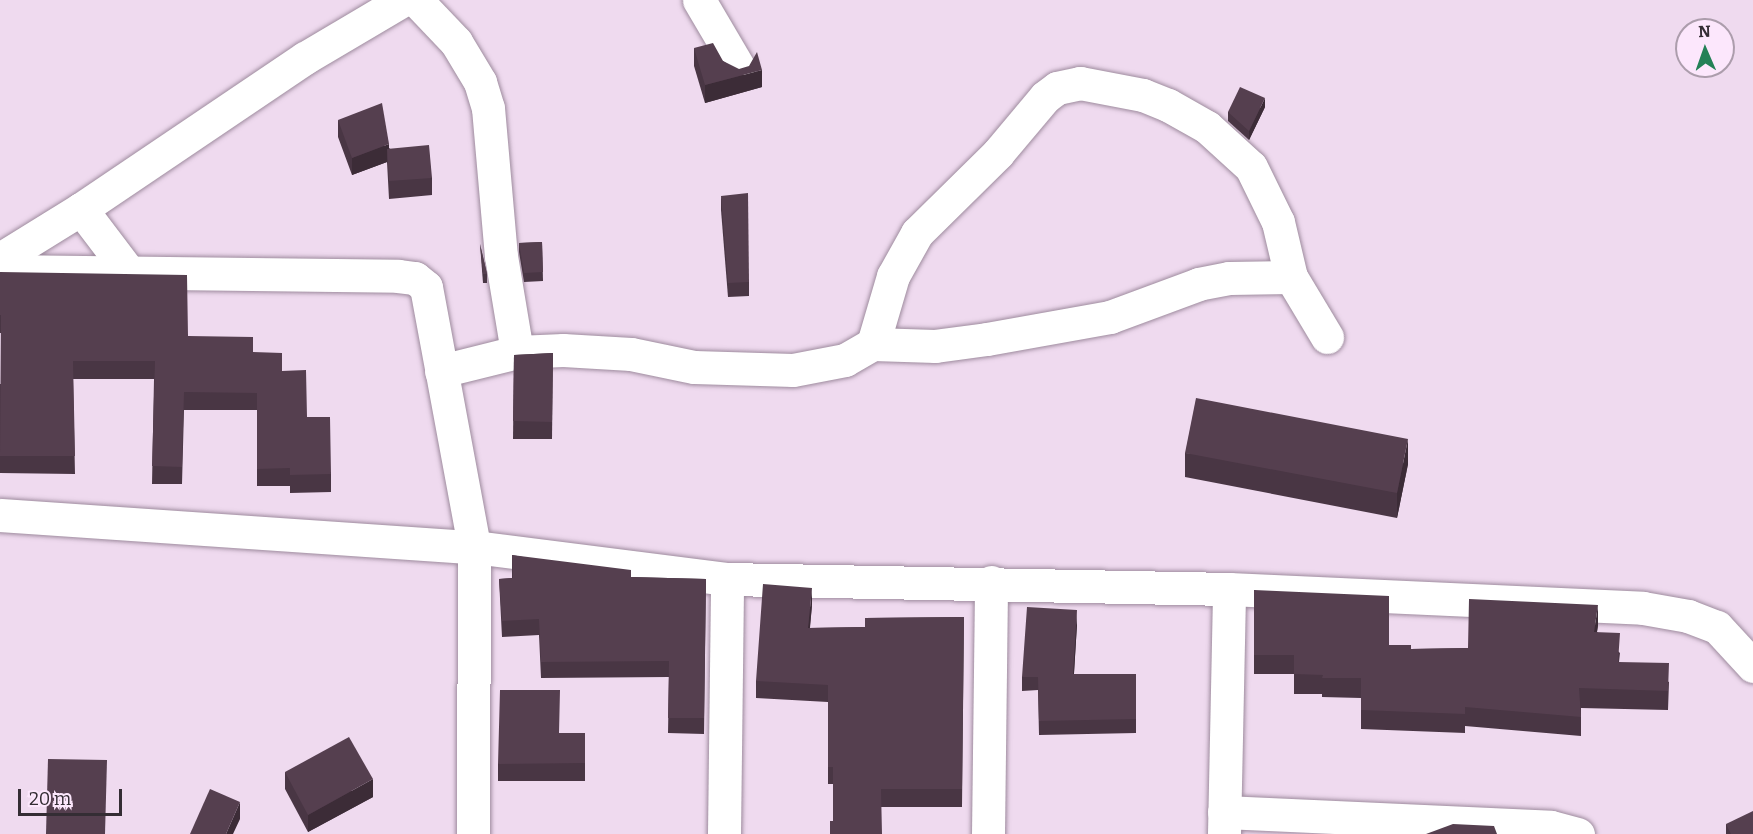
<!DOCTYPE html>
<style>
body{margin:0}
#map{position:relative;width:1753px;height:834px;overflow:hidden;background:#efdaef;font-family:Bitter,serif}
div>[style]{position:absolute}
.roads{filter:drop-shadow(0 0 2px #9e8b9e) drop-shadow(0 0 2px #9e8b9e)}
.minor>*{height:33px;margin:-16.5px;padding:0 16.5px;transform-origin:16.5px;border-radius:16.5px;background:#fff}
.wall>*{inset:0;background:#493644}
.shaded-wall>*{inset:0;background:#3c2c37}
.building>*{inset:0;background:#553f4f}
span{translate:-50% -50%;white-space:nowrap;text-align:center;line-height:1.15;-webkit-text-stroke:6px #fce7fc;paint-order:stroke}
.north{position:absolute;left:1675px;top:18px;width:60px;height:60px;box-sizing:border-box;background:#fce7fc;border:2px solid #ac9dac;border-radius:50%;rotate:358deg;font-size:16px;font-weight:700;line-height:24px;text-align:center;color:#342d34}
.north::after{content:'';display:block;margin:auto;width:21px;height:27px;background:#248157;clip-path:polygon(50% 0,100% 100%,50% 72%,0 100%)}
.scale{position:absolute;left:18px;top:789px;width:104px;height:27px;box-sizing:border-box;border:3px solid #342d34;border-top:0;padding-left:8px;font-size:18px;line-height:21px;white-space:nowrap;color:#342d34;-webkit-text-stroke:4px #fce7fc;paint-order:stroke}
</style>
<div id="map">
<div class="roads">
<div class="minor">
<div style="left:416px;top:0;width:58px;rotate:46.4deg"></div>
<div style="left:456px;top:42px;width:47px;rotate:59deg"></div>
<div style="left:480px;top:82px;width:27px;rotate:73deg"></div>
<div style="left:488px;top:108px;width:149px;rotate:85deg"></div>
<div style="left:501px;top:256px;width:97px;rotate:80.5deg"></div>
<div style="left:699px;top:0;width:79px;rotate:59.5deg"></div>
<div style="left:81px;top:209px;width:78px;rotate:52.8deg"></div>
<div style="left:0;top:259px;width:95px;rotate:-31.7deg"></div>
<div style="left:81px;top:209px;width:270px;rotate:-34deg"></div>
<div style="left:305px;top:58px;width:114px;rotate:-30.6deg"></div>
<div style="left:0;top:271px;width:398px;rotate:0.7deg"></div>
<div style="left:398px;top:276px;width:17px;rotate:7deg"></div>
<div style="left:415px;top:278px;width:14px;rotate:39deg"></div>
<div style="left:426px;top:287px;width:264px;rotate:79.5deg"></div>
<div style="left:474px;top:547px;width:287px;rotate:90.2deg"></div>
<div style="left:1291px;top:277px;width:62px;rotate:179.1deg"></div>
<div style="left:1229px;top:278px;width:31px;rotate:169deg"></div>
<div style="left:1199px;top:284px;width:95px;rotate:159.7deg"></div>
<div style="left:1110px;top:317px;width:125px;rotate:169.9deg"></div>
<div style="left:987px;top:339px;width:52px;rotate:172.3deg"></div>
<div style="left:935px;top:346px;width:62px;rotate:-178.2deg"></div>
<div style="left:873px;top:344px;width:71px;rotate:-73.6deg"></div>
<div style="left:893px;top:276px;width:49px;rotate:-60.8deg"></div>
<div style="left:917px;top:233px;width:114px;rotate:-44.6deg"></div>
<div style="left:998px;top:153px;width:73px;rotate:-50deg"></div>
<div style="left:1045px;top:97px;width:15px;rotate:-37deg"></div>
<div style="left:1057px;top:88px;width:24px;rotate:-12deg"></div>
<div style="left:1080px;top:83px;width:64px;rotate:10.8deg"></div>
<div style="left:1143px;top:95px;width:27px;rotate:22deg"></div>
<div style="left:1168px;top:105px;width:45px;rotate:29.4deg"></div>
<div style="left:1207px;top:127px;width:59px;rotate:42.3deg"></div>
<div style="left:1251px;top:167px;width:61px;rotate:63.9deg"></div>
<div style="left:1278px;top:222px;width:57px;rotate:76.7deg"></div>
<div style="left:1291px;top:277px;width:70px;rotate:59deg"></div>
<div style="left:441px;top:371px;width:78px;rotate:-14deg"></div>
<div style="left:517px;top:352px;width:46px;rotate:-2.5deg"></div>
<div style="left:563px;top:350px;width:68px;rotate:3.4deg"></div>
<div style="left:631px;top:354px;width:64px;rotate:11.7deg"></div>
<div style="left:694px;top:367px;width:99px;rotate:1.7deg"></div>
<div style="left:793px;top:370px;width:53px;rotate:-10.9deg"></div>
<div style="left:845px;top:360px;width:32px;rotate:-30deg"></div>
<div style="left:0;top:515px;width:475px;rotate:3.9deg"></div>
<div style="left:474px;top:547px;width:255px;rotate:7.2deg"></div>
<div style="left:727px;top:579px;width:502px;rotate:1.14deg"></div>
<div style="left:1229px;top:589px;width:414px;rotate:2.6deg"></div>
<div style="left:1643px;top:608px;width:46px;rotate:10.1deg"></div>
<div style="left:1688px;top:616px;width:31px;rotate:21deg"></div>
<div style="left:1717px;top:627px;width:53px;rotate:47.3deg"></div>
<div style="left:1224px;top:812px;width:327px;rotate:2.6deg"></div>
<div style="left:1551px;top:827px;width:28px;rotate:15deg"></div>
<div style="left:1224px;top:833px;width:244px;rotate:-88.8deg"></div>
<div style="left:724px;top:834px;width:255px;rotate:-89.3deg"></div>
<div style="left:988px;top:834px;width:252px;rotate:-89.3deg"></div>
</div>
</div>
<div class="wall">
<div style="clip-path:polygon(694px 48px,723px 61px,762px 87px,705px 103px,694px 66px)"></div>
<div style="clip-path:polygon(1265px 107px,1249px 140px,1228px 121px,1228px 112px)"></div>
<div style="clip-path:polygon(338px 120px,389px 148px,432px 178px,432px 195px,389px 199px,387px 162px,352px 175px,338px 137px)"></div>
<div style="clip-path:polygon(721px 196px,749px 282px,749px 296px,728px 297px,721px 210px)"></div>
<div style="clip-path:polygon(542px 242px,543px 281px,524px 282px,519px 252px,519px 243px)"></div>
<div style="clip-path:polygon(480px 244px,487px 274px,487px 283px,483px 283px)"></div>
<div style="clip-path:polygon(0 272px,188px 336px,253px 352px,282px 371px,307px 417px,331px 474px,331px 492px,290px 493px,290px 486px,257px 486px,257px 410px,184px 410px,182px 484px,152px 484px,154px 379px,73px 379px,75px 474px,0 473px,0 384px,1px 384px,1px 333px,0 333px)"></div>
<div style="clip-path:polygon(553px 353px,552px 439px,513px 439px,514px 355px)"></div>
<div style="clip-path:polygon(1185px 453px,1408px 464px,1397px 518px,1185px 477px)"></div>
<div style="clip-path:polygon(512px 555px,631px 577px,706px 579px,704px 734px,668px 733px,669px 677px,541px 678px,539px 635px,502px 637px,499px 579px,512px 578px)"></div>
<div style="clip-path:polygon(1254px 590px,1389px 645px,1411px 649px,1468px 648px,1598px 625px,1597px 632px,1620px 653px,1619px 662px,1669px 682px,1668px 710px,1581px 708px,1581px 736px,1465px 726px,1465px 733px,1361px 729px,1361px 698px,1322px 697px,1322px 694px,1294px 694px,1294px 674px,1254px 674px)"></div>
<div style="clip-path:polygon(812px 605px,810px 628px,865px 627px,865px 618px,964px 617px,962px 807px,881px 807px,833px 821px,833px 784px,828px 784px,828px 702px,756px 698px,756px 681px)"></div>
<div style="clip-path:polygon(1077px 624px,1074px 674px,1136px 674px,1136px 733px,1039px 735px,1038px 690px,1022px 691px,1022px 677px)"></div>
<div style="clip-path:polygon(560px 733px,585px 733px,585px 781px,498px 781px,498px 764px)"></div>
<div style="clip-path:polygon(285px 772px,373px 797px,308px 832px,285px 789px)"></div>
<div style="clip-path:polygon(1726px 824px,1753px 834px,1726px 834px)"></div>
</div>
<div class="shaded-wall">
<div style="clip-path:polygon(762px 70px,762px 87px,705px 103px,705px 85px)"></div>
<div style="clip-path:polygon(1265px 98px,1265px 107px,1249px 140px,1249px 131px)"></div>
<div style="clip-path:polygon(389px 144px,389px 162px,387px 149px,387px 162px,352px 175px,352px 158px)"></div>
<div style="clip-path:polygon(1408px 439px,1408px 464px,1397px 518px,1397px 493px)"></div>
<div style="clip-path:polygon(812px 588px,812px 605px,808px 645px,808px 628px)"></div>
<div style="clip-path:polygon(1598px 605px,1598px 625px,1594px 651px,1594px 632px)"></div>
<div style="clip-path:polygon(1077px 610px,1077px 624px,1073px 688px,1073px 674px)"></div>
<div style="clip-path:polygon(373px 779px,373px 797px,308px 832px,308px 815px)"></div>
<div style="clip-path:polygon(240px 802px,240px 819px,233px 834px,226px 834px)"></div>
</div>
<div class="building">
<div style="clip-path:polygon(713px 43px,723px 61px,739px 69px,749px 66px,757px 52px,762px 70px,705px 85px,694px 48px)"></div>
<div style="clip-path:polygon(1240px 87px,1265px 98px,1249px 131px,1228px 112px)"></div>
<div style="clip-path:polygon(382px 103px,389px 144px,352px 158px,338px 120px)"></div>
<div style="clip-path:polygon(429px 145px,432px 178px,389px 181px,387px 149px)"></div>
<div style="clip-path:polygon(748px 193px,749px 282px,728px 283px,721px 196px)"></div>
<div style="clip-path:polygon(542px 242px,543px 272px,524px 273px,519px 243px)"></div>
<div style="clip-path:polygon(480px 244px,487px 274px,483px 274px)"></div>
<div style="clip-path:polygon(0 272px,187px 275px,188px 336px,253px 337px,253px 352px,282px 353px,282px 371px,306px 370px,307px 417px,330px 417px,331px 474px,290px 475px,290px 468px,257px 469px,257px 393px,184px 392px,182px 467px,152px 466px,155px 361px,73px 361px,75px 456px,0 456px,1px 315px,0 315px)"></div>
<div style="clip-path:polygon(553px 353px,552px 422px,513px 421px,514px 355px)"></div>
<div style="clip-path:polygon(1196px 398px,1408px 439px,1397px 493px,1185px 453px)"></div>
<div style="clip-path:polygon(512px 555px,631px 570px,631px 577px,706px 579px,704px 718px,668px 718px,669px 661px,541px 662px,539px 619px,502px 621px,499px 579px,513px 578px)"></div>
<div style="clip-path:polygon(763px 584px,812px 588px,808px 628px,865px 627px,865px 618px,964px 617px,962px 789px,881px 789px,882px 834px,830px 834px,830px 821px,833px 821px,833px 767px,828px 767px,828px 685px,756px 681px)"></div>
<div style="clip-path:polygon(1254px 590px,1389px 596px,1389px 645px,1411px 645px,1411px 649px,1468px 648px,1469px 599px,1598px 605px,1594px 632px,1620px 633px,1618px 662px,1669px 663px,1668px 691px,1579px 688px,1581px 717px,1465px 707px,1465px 714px,1361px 710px,1361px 678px,1322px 678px,1323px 675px,1294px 674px,1294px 655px,1254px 655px)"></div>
<div style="clip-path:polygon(1027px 607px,1077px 610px,1073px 674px,1136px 674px,1136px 719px,1039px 721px,1038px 677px,1022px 677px)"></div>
<div style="clip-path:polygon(500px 690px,560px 690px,559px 733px,585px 733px,585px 763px,498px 764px)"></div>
<div style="clip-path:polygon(349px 737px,373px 779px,308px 815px,285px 772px)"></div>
<div style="clip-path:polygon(48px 759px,107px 760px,105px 834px,46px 834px)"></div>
<div style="clip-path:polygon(210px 789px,240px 802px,226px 834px,190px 834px)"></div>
<div style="clip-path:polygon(1753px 811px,1753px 834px,1731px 834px,1726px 824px)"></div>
<div style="clip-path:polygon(1453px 824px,1494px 826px,1497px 834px,1426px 834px)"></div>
</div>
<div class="north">N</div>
<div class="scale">20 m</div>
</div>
